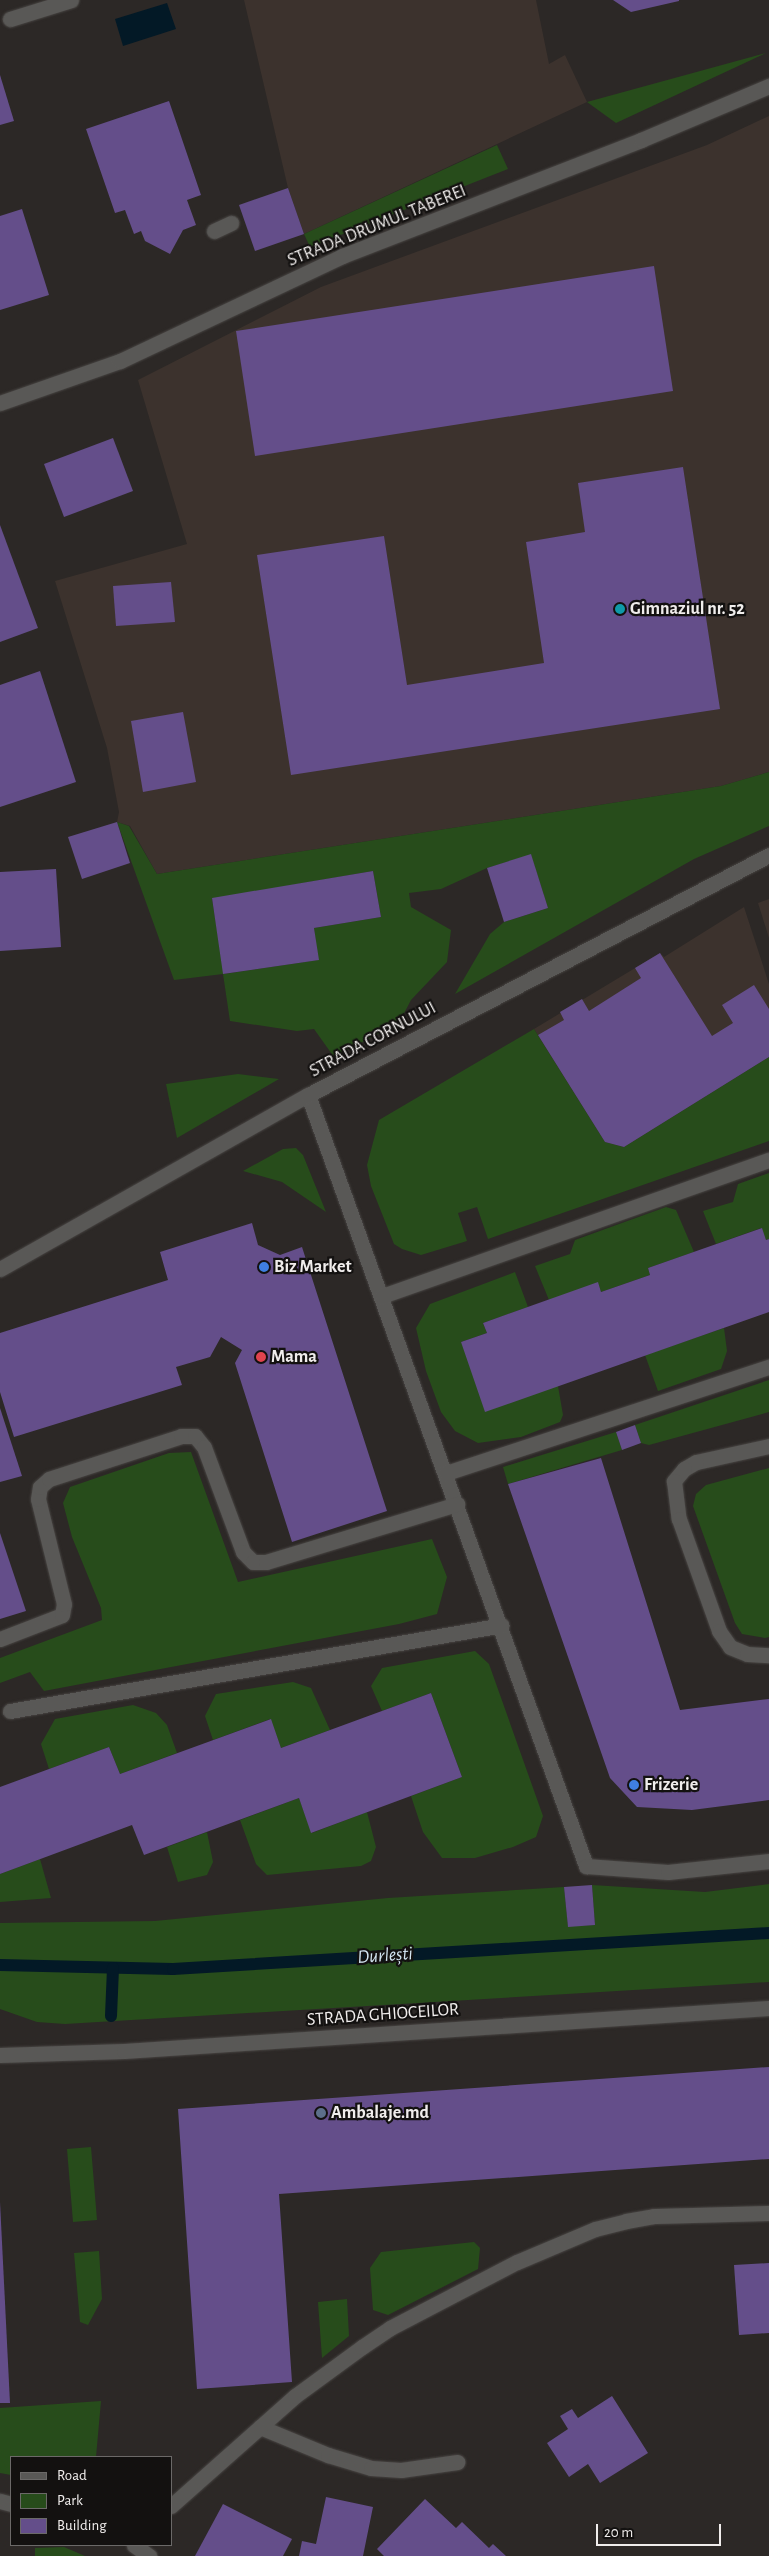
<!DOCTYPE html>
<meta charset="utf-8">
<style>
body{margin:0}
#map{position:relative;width:769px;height:2556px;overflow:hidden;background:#2c2826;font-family:"Alegreya Sans",sans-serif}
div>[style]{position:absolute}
.built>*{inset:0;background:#3c322d}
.green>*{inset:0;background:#274c1b}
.water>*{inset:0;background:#031926}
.stream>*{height:12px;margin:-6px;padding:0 6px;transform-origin:6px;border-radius:6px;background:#031926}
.building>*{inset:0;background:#644e8a}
.roads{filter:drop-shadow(0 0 1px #474442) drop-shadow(0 0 1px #474442)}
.minor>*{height:15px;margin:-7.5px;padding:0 7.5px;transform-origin:7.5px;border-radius:7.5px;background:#595856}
.dots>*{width:14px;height:14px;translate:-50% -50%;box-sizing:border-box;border:2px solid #131110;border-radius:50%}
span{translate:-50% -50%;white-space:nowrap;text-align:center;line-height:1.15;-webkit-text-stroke:4.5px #131110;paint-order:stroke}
.street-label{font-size:18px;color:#f0edec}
.poi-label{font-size:18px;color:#f0edec;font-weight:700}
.left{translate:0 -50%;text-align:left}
.water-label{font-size:19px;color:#d3e5f1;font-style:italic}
.legend{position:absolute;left:10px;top:2456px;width:162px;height:90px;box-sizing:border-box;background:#131110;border:1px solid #6b6968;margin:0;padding:6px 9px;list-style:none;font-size:15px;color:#f0edec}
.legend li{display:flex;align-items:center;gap:10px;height:25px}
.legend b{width:25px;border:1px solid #6b6968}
.scale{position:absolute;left:596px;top:2524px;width:125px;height:22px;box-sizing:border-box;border:2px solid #f0edec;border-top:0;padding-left:6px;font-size:15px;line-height:18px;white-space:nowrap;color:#f0edec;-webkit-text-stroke:4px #131110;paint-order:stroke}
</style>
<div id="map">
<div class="built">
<div style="clip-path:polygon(244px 0,536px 0,549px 64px,565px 55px,587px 102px,304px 234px,288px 188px)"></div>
<div style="clip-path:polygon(769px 116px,769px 772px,721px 786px,157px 874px,130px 826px,117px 822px,119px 812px,107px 748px,55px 581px,187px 544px,138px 380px,321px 287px,707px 145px)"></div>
<div style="clip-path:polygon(769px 899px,769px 938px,758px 903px)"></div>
<div style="clip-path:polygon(744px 907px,769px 984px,769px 1057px,624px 1147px,605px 1142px,534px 1029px,660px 953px,664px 957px)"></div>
</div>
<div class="green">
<div style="clip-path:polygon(766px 53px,616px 123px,587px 102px)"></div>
<div style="clip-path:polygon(497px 145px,508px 169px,310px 247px,304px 234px)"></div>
<div style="clip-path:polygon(evenodd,769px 772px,769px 826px,694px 859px,455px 994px,490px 934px,504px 922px,548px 908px,531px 855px,487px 868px,441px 889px,409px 893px,411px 907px,451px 930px,447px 962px,411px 1000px,399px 1023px,334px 1057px,314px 1029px,297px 1031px,230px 1021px,223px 974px,174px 980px,117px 822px,129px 826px,157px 874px,721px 786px,769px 772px,373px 871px,381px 917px,314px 928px,318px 960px,224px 974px,212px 899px,373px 871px)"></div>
<div style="clip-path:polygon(534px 1029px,605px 1142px,624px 1147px,769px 1057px,769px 1141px,488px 1239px,477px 1207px,458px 1213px,467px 1241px,421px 1255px,402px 1249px,394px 1244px,371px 1186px,367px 1165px,379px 1120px)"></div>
<div style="clip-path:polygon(238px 1074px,279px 1079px,177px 1138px,166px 1084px)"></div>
<div style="clip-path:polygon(296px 1148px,303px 1155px,326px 1212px,282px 1182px,243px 1171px,283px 1149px)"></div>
<div style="clip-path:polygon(769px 1173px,769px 1239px,766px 1240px,761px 1228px,716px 1244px,703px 1211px,733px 1202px,738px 1184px)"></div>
<div style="clip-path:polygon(666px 1207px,676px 1210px,694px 1252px,648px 1268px,650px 1275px,601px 1292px,598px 1283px,549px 1300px,535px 1266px,570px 1254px,575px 1240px)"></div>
<div style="clip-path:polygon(515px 1272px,528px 1307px,483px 1323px,487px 1333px,461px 1342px,558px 1386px,563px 1415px,560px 1422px,521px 1437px,478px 1443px,455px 1431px,441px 1412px,426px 1371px,416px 1328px,430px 1304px)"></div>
<div style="clip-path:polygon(724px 1328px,727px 1351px,721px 1369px,658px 1391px,645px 1355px)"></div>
<div style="clip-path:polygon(769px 1380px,769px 1412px,649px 1445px,641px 1443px,635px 1425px)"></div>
<div style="clip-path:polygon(616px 1432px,622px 1450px,508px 1484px,503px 1467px)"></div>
<div style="clip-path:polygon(191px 1452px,238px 1582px,432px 1539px,447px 1577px,437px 1614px,399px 1624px,44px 1691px,30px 1672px,0 1683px,0 1658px,102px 1620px,101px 1608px,72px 1537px,63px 1503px,70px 1487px,169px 1453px)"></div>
<div style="clip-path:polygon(769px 1468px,769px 1637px,765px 1638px,742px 1634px,735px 1623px,693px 1506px,696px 1494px,706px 1485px)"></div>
<div style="clip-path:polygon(475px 1651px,489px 1664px,543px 1816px,536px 1837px,513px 1847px,475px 1858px,442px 1858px,423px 1832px,411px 1796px,462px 1777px,431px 1693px,382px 1711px,371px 1686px,382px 1668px)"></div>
<div style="clip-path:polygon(293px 1682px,311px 1688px,330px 1730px,281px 1748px,270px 1719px,213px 1740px,205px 1716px,216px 1694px)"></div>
<div style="clip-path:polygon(133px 1705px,156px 1713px,167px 1725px,177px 1753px,120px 1774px,109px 1747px,49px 1769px,41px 1744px,55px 1719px)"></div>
<div style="clip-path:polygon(299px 1798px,312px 1833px,367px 1812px,376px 1847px,371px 1861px,361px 1866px,267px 1875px,256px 1864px,240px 1820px)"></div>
<div style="clip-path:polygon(207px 1832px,213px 1862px,207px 1875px,178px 1882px,167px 1847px)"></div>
<div style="clip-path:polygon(40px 1859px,51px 1898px,0 1902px,0 1874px)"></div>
<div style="clip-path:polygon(769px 1884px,769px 1982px,65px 2024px,37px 2022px,0 2009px,0 1923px,155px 1921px,388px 1898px,564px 1887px,568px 1926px,595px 1925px,592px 1885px,705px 1892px)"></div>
<div style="clip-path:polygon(91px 2147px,97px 2220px,73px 2222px,67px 2149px)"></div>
<div style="clip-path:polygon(474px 2242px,480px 2248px,478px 2269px,388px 2315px,373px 2310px,370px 2268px,381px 2252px)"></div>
<div style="clip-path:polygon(99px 2251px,102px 2299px,88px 2325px,80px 2322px,74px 2253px)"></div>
<div style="clip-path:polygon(347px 2299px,349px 2336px,322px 2358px,318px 2302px)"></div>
<div style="clip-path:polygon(101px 2401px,96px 2457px,11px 2457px,11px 2475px,0 2473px,0 2408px)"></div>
<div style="clip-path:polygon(64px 2547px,85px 2556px,35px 2556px,35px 2548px)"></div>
</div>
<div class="water">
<div style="clip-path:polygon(167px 3px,176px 29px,123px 46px,115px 19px)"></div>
</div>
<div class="stream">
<div style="left:0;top:1965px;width:173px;rotate:1.3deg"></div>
<div style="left:173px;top:1969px;width:597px;rotate:-3.46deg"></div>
<div style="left:111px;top:2016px;width:48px;rotate:-87.6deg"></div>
</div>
<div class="building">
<div style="clip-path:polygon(613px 0,679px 0,679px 1px,631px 12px)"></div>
<div style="clip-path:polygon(0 75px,14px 121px,0 125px)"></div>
<div style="clip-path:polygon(169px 101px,201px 195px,187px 200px,196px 225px,183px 230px,170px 254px,145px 241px,141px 231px,134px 234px,125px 210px,115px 213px,86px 129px)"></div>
<div style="clip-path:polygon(288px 188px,304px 234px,255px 251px,239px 205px)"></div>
<div style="clip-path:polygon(22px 209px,49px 295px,0 310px,0 216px)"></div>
<div style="clip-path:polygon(654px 266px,673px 391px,255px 456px,236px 331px)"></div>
<div style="clip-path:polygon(113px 438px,133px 491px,64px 517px,44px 464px)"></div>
<div style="clip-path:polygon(683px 467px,720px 709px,291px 775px,257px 555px,384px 536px,407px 685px,544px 663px,526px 542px,585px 532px,578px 483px)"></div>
<div style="clip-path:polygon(0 525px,38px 628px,0 642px)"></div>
<div style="clip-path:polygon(171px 582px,175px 622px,116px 626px,113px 586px)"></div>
<div style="clip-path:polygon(40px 671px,76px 782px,0 807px,0 685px)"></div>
<div style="clip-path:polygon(183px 712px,196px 782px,143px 792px,131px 721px)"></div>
<div style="clip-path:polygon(117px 822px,130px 863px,82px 879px,68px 837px)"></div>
<div style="clip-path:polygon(531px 854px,548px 908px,504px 922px,487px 868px)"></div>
<div style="clip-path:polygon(56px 869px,61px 947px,0 951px,0 872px)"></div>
<div style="clip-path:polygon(373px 871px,381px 917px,314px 928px,319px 960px,223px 974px,212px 898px)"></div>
<div style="clip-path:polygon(660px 953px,712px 1036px,733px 1023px,722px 1005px,754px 985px,769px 1009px,769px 1057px,624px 1147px,605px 1142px,538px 1035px,564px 1020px,560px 1012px,582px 999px,589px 1011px,641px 978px,635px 968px)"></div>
<div style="clip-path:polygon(252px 1223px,258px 1245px,280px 1255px,302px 1247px,387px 1511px,292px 1542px,235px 1363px,242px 1350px,221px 1337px,210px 1357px,176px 1367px,182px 1385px,14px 1437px,0 1392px,0 1333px,168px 1280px,160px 1252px)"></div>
<div style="clip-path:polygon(762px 1228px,766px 1240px,769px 1239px,769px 1312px,485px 1412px,461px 1342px,487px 1333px,483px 1323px,598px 1282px,601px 1292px,650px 1275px,648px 1268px)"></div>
<div style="clip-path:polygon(0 1408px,22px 1476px,0 1482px)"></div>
<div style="clip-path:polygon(635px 1425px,641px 1443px,622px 1450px,616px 1432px)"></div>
<div style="clip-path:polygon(601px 1458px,680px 1710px,769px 1699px,769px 1800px,692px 1810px,637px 1807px,610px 1778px,508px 1484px)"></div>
<div style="clip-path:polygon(0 1533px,26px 1611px,0 1619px)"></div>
<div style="clip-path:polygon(431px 1693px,462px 1777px,311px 1833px,299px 1798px,144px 1855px,132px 1825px,0 1874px,0 1787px,109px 1747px,120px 1774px,271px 1719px,281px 1748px)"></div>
<div style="clip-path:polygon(592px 1885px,595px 1925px,568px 1927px,564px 1887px)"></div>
<div style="clip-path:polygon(769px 2067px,769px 2159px,279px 2194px,292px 2382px,197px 2389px,178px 2109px)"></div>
<div style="clip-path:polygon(0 2202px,10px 2403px,0 2403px)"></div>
<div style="clip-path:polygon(769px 2263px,769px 2333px,739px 2335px,734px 2265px)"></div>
<div style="clip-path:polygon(612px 2396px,648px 2453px,600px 2483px,588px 2464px,569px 2477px,547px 2443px,568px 2429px,560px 2416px,572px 2409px,578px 2418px)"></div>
<div style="clip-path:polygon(326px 2497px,373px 2507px,363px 2556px,299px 2556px,302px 2541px,316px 2544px)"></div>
<div style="clip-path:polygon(425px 2499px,456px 2528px,462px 2522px,489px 2548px,493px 2544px,506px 2556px,384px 2556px,377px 2549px)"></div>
<div style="clip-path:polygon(223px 2504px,292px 2539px,283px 2556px,195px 2556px)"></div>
</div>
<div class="roads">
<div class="minor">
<div style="left:10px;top:19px;width:64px;rotate:-17.3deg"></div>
<div style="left:214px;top:231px;width:19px;rotate:-25deg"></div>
<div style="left:0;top:403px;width:127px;rotate:-19.3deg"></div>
<div style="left:120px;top:361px;width:246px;rotate:-25.3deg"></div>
<div style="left:342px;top:256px;width:321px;rotate:-21.2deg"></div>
<div style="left:641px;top:140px;width:139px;rotate:-22.9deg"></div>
<div style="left:308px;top:1095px;width:820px;rotate:70.17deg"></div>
<div style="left:586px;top:1866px;width:82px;rotate:4.2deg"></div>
<div style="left:668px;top:1872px;width:102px;rotate:-6.2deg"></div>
<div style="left:0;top:1269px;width:354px;rotate:-29.5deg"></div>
<div style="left:308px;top:1095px;width:520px;rotate:-27.5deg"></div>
<div style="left:382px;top:1296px;width:410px;rotate:-19.4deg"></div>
<div style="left:769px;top:1446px;width:75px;rotate:167.6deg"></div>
<div style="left:696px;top:1462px;width:14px;rotate:150deg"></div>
<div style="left:684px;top:1469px;width:16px;rotate:130deg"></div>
<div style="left:674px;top:1481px;width:38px;rotate:83deg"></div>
<div style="left:679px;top:1519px;width:119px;rotate:70.3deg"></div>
<div style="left:719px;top:1631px;width:19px;rotate:55deg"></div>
<div style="left:730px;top:1647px;width:18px;rotate:22deg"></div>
<div style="left:747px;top:1654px;width:22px;rotate:3deg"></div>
<div style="left:446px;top:1473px;width:340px;rotate:-18.2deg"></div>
<div style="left:0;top:1639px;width:66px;rotate:-21.2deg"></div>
<div style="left:62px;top:1615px;width:11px;rotate:-80deg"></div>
<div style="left:64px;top:1604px;width:108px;rotate:-103.9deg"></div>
<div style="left:38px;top:1499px;width:12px;rotate:-81deg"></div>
<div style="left:40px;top:1487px;width:12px;rotate:-42deg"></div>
<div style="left:49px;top:1479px;width:139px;rotate:-18deg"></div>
<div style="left:181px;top:1436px;width:14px"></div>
<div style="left:195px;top:1436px;width:14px;rotate:51deg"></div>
<div style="left:204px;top:1447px;width:112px;rotate:69.6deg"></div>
<div style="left:243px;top:1552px;width:14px;rotate:45deg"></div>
<div style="left:253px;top:1562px;width:13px"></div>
<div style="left:266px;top:1562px;width:200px;rotate:-16.9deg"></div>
<div style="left:10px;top:1711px;width:499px;rotate:-9.9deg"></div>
<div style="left:0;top:2055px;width:124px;rotate:-1.8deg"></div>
<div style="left:124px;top:2051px;width:646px;rotate:-3.81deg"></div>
<div style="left:260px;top:2427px;width:74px;rotate:22.4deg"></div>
<div style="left:328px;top:2455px;width:45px;rotate:16.8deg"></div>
<div style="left:371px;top:2468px;width:30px;rotate:4deg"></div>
<div style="left:401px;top:2470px;width:57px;rotate:-8.1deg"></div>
<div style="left:0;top:2501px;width:11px;rotate:15deg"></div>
<div style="left:171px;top:2506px;width:166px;rotate:-41.6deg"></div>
<div style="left:295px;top:2396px;width:83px;rotate:-36.2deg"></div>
<div style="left:362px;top:2347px;width:34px;rotate:-34deg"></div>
<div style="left:390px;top:2328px;width:143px;rotate:-27.5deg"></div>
<div style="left:517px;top:2262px;width:85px;rotate:-22.9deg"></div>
<div style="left:595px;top:2229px;width:32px;rotate:-14deg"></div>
<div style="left:626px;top:2221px;width:28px;rotate:-10deg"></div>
<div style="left:654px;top:2216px;width:115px;rotate:-1.5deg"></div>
<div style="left:134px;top:2545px;width:19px;rotate:36deg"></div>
</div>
</div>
<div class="dots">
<div style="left:620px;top:609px;background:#0f9aa8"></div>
<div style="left:264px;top:1267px;background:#3f7fe0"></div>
<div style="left:261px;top:1357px;background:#e0444e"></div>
<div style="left:634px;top:1785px;background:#3f7fe0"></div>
<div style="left:321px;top:2113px;background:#5c6f8a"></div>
</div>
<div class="street-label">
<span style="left:377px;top:226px;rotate:-22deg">STRADA DRUMUL TABEREI</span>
<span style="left:373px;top:1040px;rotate:-28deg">STRADA CORNULUI</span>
<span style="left:383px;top:2015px;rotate:-4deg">STRADA GHIOCEILOR</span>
</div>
<div class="poi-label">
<span class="left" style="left:630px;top:609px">Gimnaziul nr. 52</span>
<span class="left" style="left:274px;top:1267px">Biz Market</span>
<span class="left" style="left:271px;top:1357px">Mama</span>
<span class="left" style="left:644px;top:1785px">Frizerie</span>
<span class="left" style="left:331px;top:2113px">Ambalaje.md</span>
</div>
<div class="water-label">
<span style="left:385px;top:1956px;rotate:-4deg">Durlești</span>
</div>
<ul class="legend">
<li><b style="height:6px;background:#595856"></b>Road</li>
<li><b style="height:14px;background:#274c1b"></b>Park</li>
<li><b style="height:14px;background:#644e8a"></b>Building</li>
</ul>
<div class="scale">20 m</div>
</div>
